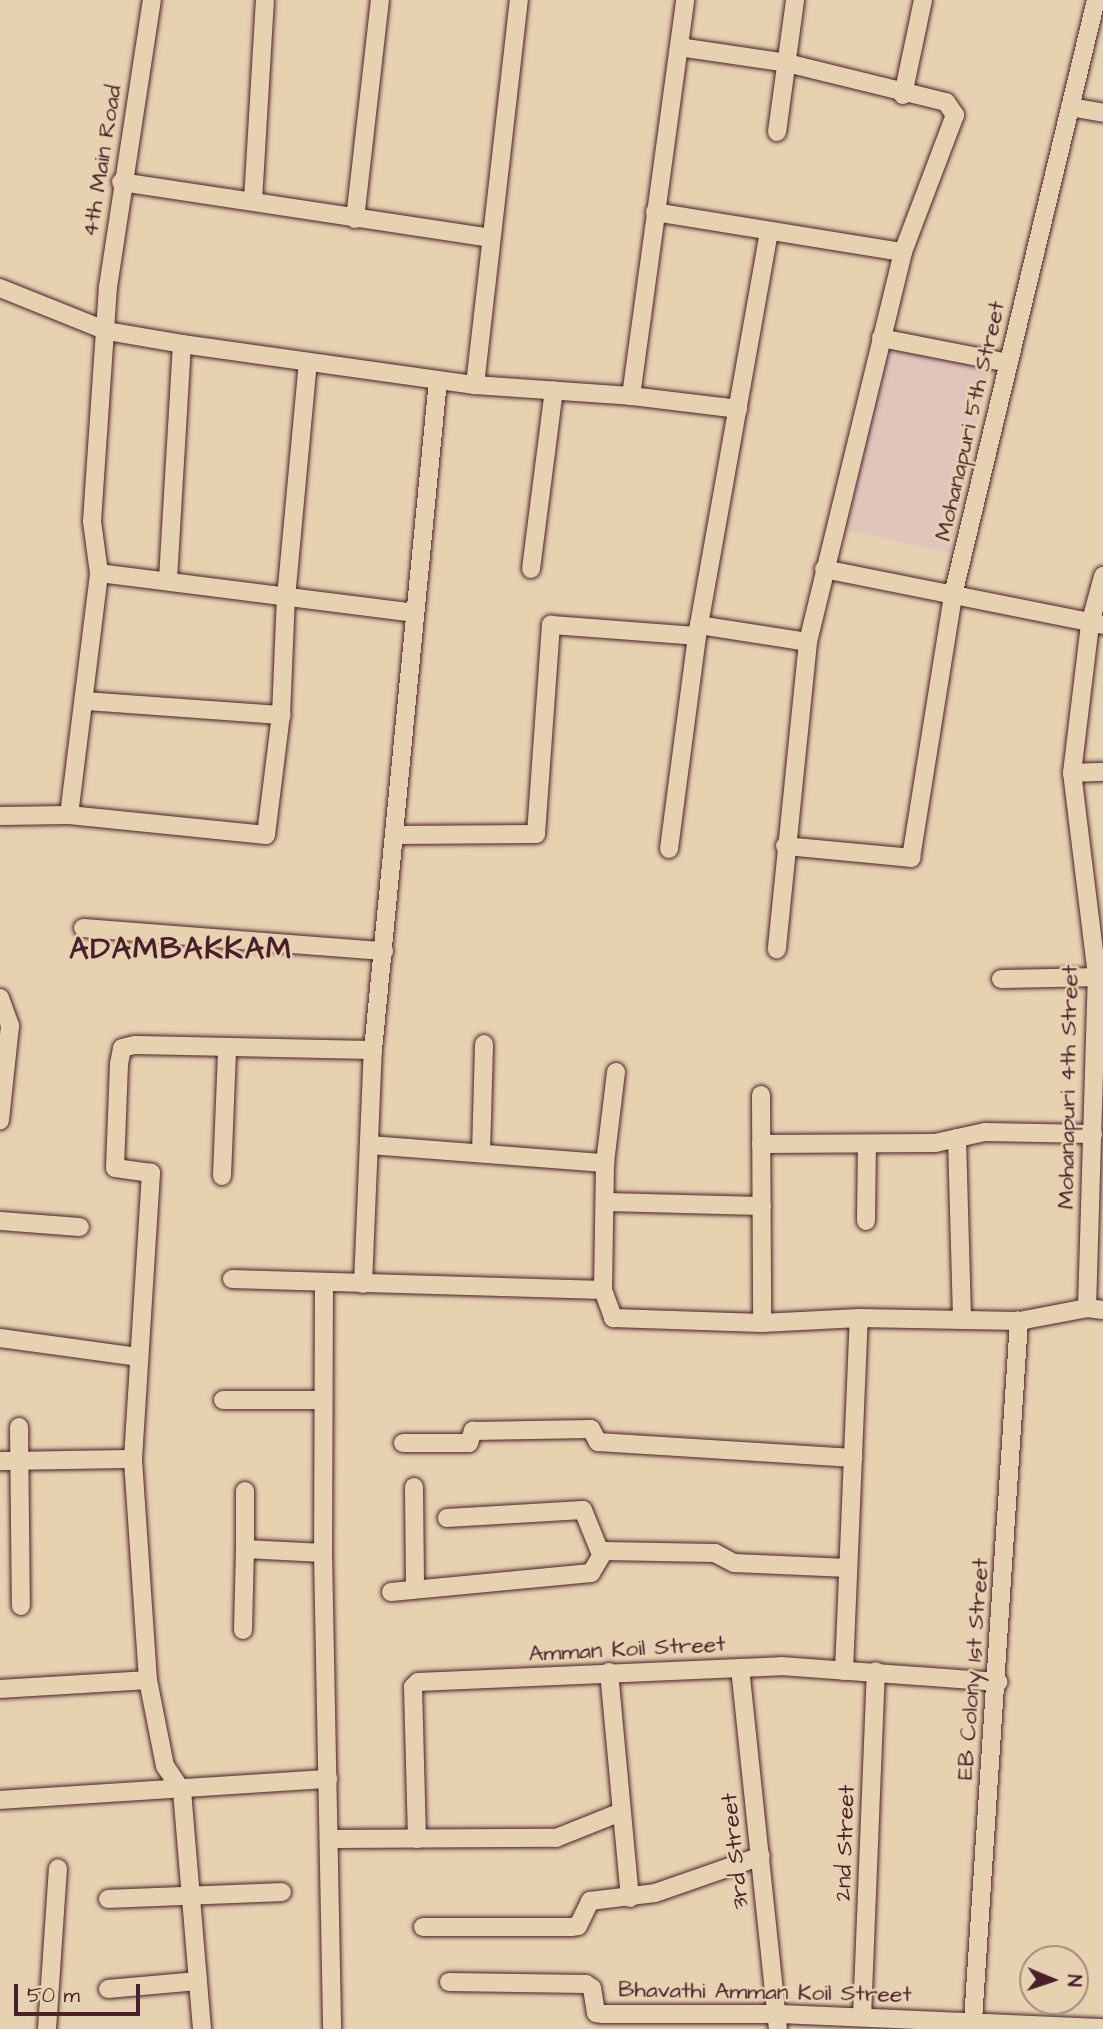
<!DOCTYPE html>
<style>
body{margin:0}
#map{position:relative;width:1103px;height:2029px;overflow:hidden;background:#e6d2b0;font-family:"Architects Daughter",sans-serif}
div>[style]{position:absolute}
.built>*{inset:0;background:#e0c6ba}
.roads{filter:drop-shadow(0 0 2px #4a1f2b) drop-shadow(0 0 2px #4a1f2b)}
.minor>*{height:18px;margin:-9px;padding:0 9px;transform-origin:9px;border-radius:9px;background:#e6d2b0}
span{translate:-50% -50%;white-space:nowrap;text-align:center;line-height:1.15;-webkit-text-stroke:5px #e6d2b0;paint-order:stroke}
.street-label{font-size:23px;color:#4a1f2b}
.district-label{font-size:30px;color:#4a1f2b;font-weight:700;letter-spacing:2px}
.north{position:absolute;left:1019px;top:1945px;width:70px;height:70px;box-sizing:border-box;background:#e6d2b0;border:2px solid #a88a7b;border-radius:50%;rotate:92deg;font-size:19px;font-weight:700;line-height:28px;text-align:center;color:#4a1f2b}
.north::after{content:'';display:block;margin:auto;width:24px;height:32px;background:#4a1f2b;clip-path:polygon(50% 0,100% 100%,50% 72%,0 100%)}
.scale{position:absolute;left:14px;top:1984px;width:126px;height:32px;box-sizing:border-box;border:4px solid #4a1f2b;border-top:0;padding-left:9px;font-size:21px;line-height:24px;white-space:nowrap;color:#4a1f2b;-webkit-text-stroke:5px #e6d2b0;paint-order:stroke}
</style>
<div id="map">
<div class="built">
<div style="clip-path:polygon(883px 340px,989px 367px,950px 553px,841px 529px)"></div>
</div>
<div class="roads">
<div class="minor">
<div style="left:679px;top:47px;width:109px;rotate:8.4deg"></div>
<div style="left:787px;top:63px;width:164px;rotate:13.8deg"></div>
<div style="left:946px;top:102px;width:16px;rotate:55deg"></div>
<div style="left:955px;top:115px;width:147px;rotate:110.8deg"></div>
<div style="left:903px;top:252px;width:401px;rotate:103.7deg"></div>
<div style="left:808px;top:642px;width:309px;rotate:95.8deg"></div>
<div style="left:903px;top:95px;width:97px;rotate:-78.1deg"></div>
<div style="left:1070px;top:107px;width:34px;rotate:10deg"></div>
<div style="left:777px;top:132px;width:133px;rotate:-82.2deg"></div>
<div style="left:121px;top:182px;width:374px;rotate:8.6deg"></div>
<div style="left:253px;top:201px;width:201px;rotate:-86.6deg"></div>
<div style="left:655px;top:212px;width:251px;rotate:9.2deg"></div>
<div style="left:355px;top:219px;width:220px;rotate:-83.5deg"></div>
<div style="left:0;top:288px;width:115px;rotate:21.9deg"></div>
<div style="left:107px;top:331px;width:76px;rotate:9.8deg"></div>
<div style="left:182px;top:344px;width:296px;rotate:8deg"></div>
<div style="left:475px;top:385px;width:156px;rotate:4deg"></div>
<div style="left:631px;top:396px;width:108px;rotate:6.9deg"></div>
<div style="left:881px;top:338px;width:130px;rotate:11.1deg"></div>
<div style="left:475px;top:385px;width:388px;rotate:-83.5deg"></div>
<div style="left:631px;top:396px;width:400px;rotate:-82.2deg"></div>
<div style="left:531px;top:569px;width:180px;rotate:-82.7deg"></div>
<div style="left:824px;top:569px;width:285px;rotate:11.3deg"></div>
<div style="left:99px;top:573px;width:318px;rotate:7.2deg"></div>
<div style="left:168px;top:579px;width:235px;rotate:-86.6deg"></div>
<div style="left:699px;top:625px;width:110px;rotate:8.9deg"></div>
<div style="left:86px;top:701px;width:196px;rotate:4.1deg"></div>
<div style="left:1072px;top:773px;width:31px;rotate:-2deg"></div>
<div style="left:69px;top:815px;width:244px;rotate:-82.9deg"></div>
<div style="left:99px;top:573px;width:52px;rotate:-97.7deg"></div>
<div style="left:92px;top:521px;width:235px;rotate:-86.1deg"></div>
<div style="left:108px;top:287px;width:290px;rotate:-81.3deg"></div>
<div style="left:0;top:816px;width:69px;rotate:-0.8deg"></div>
<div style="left:69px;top:815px;width:198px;rotate:5.8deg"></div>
<div style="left:266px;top:835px;width:121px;rotate:-82.9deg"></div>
<div style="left:281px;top:715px;width:117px;rotate:-87.6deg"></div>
<div style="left:286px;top:598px;width:236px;rotate:-84.7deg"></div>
<div style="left:394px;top:835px;width:142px;rotate:-0.4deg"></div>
<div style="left:536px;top:834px;width:210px;rotate:-85.9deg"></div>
<div style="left:551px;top:625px;width:146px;rotate:4.3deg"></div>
<div style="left:785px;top:846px;width:127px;rotate:5.4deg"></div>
<div style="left:911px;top:858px;width:266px;rotate:-80.9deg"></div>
<div style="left:953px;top:595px;width:612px;rotate:-76.49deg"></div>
<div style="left:669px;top:849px;width:215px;rotate:-82.5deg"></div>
<div style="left:697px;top:636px;width:409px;rotate:-79.9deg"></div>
<div style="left:83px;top:928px;width:302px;rotate:4.4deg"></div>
<div style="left:1001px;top:979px;width:102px;rotate:-1.1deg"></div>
<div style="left:0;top:998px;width:30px;rotate:70deg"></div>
<div style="left:10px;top:1026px;width:95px;rotate:96.1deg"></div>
<div style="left:616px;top:1072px;width:92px;rotate:96.9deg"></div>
<div style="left:605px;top:1163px;width:127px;rotate:90.9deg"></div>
<div style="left:603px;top:1290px;width:30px;rotate:70deg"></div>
<div style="left:613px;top:1318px;width:149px;rotate:1.9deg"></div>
<div style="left:762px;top:1323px;width:97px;rotate:-3deg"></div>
<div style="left:859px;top:1318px;width:160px;rotate:1.1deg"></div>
<div style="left:1019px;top:1321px;width:69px;rotate:-10.8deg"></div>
<div style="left:1087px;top:1308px;width:16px;rotate:7deg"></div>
<div style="left:761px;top:1095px;width:228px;rotate:89.7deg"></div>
<div style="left:957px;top:1138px;width:182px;rotate:88.4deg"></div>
<div style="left:761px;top:1144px;width:174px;rotate:-0.3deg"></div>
<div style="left:935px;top:1143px;width:51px;rotate:-12.4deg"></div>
<div style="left:985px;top:1132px;width:108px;rotate:1.1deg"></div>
<div style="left:369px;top:1145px;width:237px;rotate:4.4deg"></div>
<div style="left:481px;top:1153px;width:109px;rotate:-88.4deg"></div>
<div style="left:222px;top:1176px;width:127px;rotate:-87.7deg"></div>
<div style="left:605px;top:1202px;width:157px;rotate:1.5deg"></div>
<div style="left:0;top:1221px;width:80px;rotate:4.3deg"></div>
<div style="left:866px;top:1221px;width:77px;rotate:-89.3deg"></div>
<div style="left:232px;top:1279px;width:371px;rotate:1.7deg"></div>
<div style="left:324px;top:1282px;width:271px;rotate:90.2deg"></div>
<div style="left:323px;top:1553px;width:476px;rotate:88.9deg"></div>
<div style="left:363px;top:1284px;width:234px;rotate:-87.6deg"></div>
<div style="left:373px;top:1050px;width:673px;rotate:-84.46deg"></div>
<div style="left:1087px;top:1308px;width:332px;rotate:-88.3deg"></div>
<div style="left:1097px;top:976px;width:205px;rotate:-97deg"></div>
<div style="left:1072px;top:773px;width:150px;rotate:-83.1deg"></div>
<div style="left:1090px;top:624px;width:50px;rotate:-74.8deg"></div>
<div style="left:0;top:1338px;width:139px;rotate:7.8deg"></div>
<div style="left:223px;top:1400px;width:100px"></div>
<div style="left:19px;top:1427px;width:179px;rotate:89.4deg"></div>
<div style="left:403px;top:1443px;width:66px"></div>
<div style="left:469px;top:1443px;width:13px;rotate:-72deg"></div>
<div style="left:473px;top:1431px;width:118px;rotate:-1deg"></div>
<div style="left:591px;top:1429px;width:15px;rotate:62deg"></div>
<div style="left:598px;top:1442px;width:256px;rotate:3.6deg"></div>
<div style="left:0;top:1461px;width:133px;rotate:-0.9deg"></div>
<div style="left:414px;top:1487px;width:101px;rotate:89.4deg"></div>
<div style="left:245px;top:1491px;width:58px;rotate:90deg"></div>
<div style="left:245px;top:1549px;width:78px;rotate:2.9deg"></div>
<div style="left:447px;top:1518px;width:136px;rotate:-3.4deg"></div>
<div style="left:583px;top:1510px;width:45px;rotate:68deg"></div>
<div style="left:391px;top:1592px;width:201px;rotate:-5.4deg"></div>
<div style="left:591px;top:1573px;width:26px;rotate:-59deg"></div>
<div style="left:604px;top:1551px;width:111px;rotate:1deg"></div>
<div style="left:715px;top:1553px;width:21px;rotate:28deg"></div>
<div style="left:734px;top:1563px;width:114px;rotate:2.5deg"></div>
<div style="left:243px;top:1630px;width:81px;rotate:-88.6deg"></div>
<div style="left:740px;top:1668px;width:363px;rotate:84deg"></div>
<div style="left:844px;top:1671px;width:353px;rotate:-87.6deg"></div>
<div style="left:609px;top:1672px;width:227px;rotate:84.7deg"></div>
<div style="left:0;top:1689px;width:148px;rotate:-3.5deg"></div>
<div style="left:0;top:1800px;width:329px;rotate:-3.7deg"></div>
<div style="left:330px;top:1839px;width:226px;rotate:-0.3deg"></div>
<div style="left:556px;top:1838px;width:70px;rotate:-21.8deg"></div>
<div style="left:417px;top:1839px;width:152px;rotate:-91.5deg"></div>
<div style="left:413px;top:1687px;width:7px;rotate:-45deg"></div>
<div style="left:418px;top:1682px;width:363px;rotate:-2.5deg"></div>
<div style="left:781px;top:1666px;width:218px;rotate:4.2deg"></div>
<div style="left:108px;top:1899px;width:174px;rotate:-2.3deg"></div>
<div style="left:423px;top:1927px;width:148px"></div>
<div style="left:571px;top:1927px;width:7px;rotate:-8deg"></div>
<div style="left:578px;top:1926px;width:28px;rotate:-64deg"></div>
<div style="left:590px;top:1901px;width:65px;rotate:-7deg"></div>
<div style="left:655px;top:1893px;width:112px;rotate:-19.2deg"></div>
<div style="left:449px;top:1982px;width:137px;rotate:0.8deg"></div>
<div style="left:586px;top:1984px;width:7px;rotate:34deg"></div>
<div style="left:592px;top:1988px;width:25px;rotate:81deg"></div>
<div style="left:596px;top:2013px;width:6px;rotate:9deg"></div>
<div style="left:602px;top:2014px;width:176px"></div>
<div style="left:778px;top:2014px;width:325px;rotate:2.5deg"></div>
<div style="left:108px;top:1989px;width:90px;rotate:-5.1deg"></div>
<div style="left:862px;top:2017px;width:346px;rotate:-87.7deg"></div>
<div style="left:973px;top:2021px;width:702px;rotate:-86.24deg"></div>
<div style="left:47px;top:2029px;width:161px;rotate:-86.1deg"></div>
<div style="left:202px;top:2029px;width:239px;rotate:-94.8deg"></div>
<div style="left:182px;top:1791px;width:30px;rotate:-124deg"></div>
<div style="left:165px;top:1766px;width:88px;rotate:-101.2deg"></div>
<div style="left:148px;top:1680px;width:222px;rotate:-93.9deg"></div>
<div style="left:133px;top:1459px;width:287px;rotate:-86.4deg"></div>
<div style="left:151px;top:1173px;width:36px;rotate:-172deg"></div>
<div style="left:115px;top:1168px;width:104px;rotate:-87.8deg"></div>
<div style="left:119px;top:1064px;width:16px;rotate:-79deg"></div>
<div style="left:122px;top:1048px;width:13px;rotate:-13deg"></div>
<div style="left:135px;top:1045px;width:238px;rotate:1.2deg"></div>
</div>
</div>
<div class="street-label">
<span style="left:102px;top:161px;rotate:-81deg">4th Main Road</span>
<span style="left:970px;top:421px;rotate:-77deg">Mohanapuri 5th Street</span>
<span style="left:1068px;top:1087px;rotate:-89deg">Mohanapuri 4th Street</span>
<span style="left:627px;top:1649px;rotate:-3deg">Amman Koil Street</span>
<span style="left:973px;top:1669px;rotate:-86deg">EB Colony 1st Street</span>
<span style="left:845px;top:1843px;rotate:-88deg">2nd Street</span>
<span style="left:735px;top:1851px;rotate:-96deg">3rd Street</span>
<span style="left:765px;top:1992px;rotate:1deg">Bhavathi Amman Koil Street</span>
</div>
<div class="district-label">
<span style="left:181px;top:949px">ADAMBAKKAM</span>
</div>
<div class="north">N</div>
<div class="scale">50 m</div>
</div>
